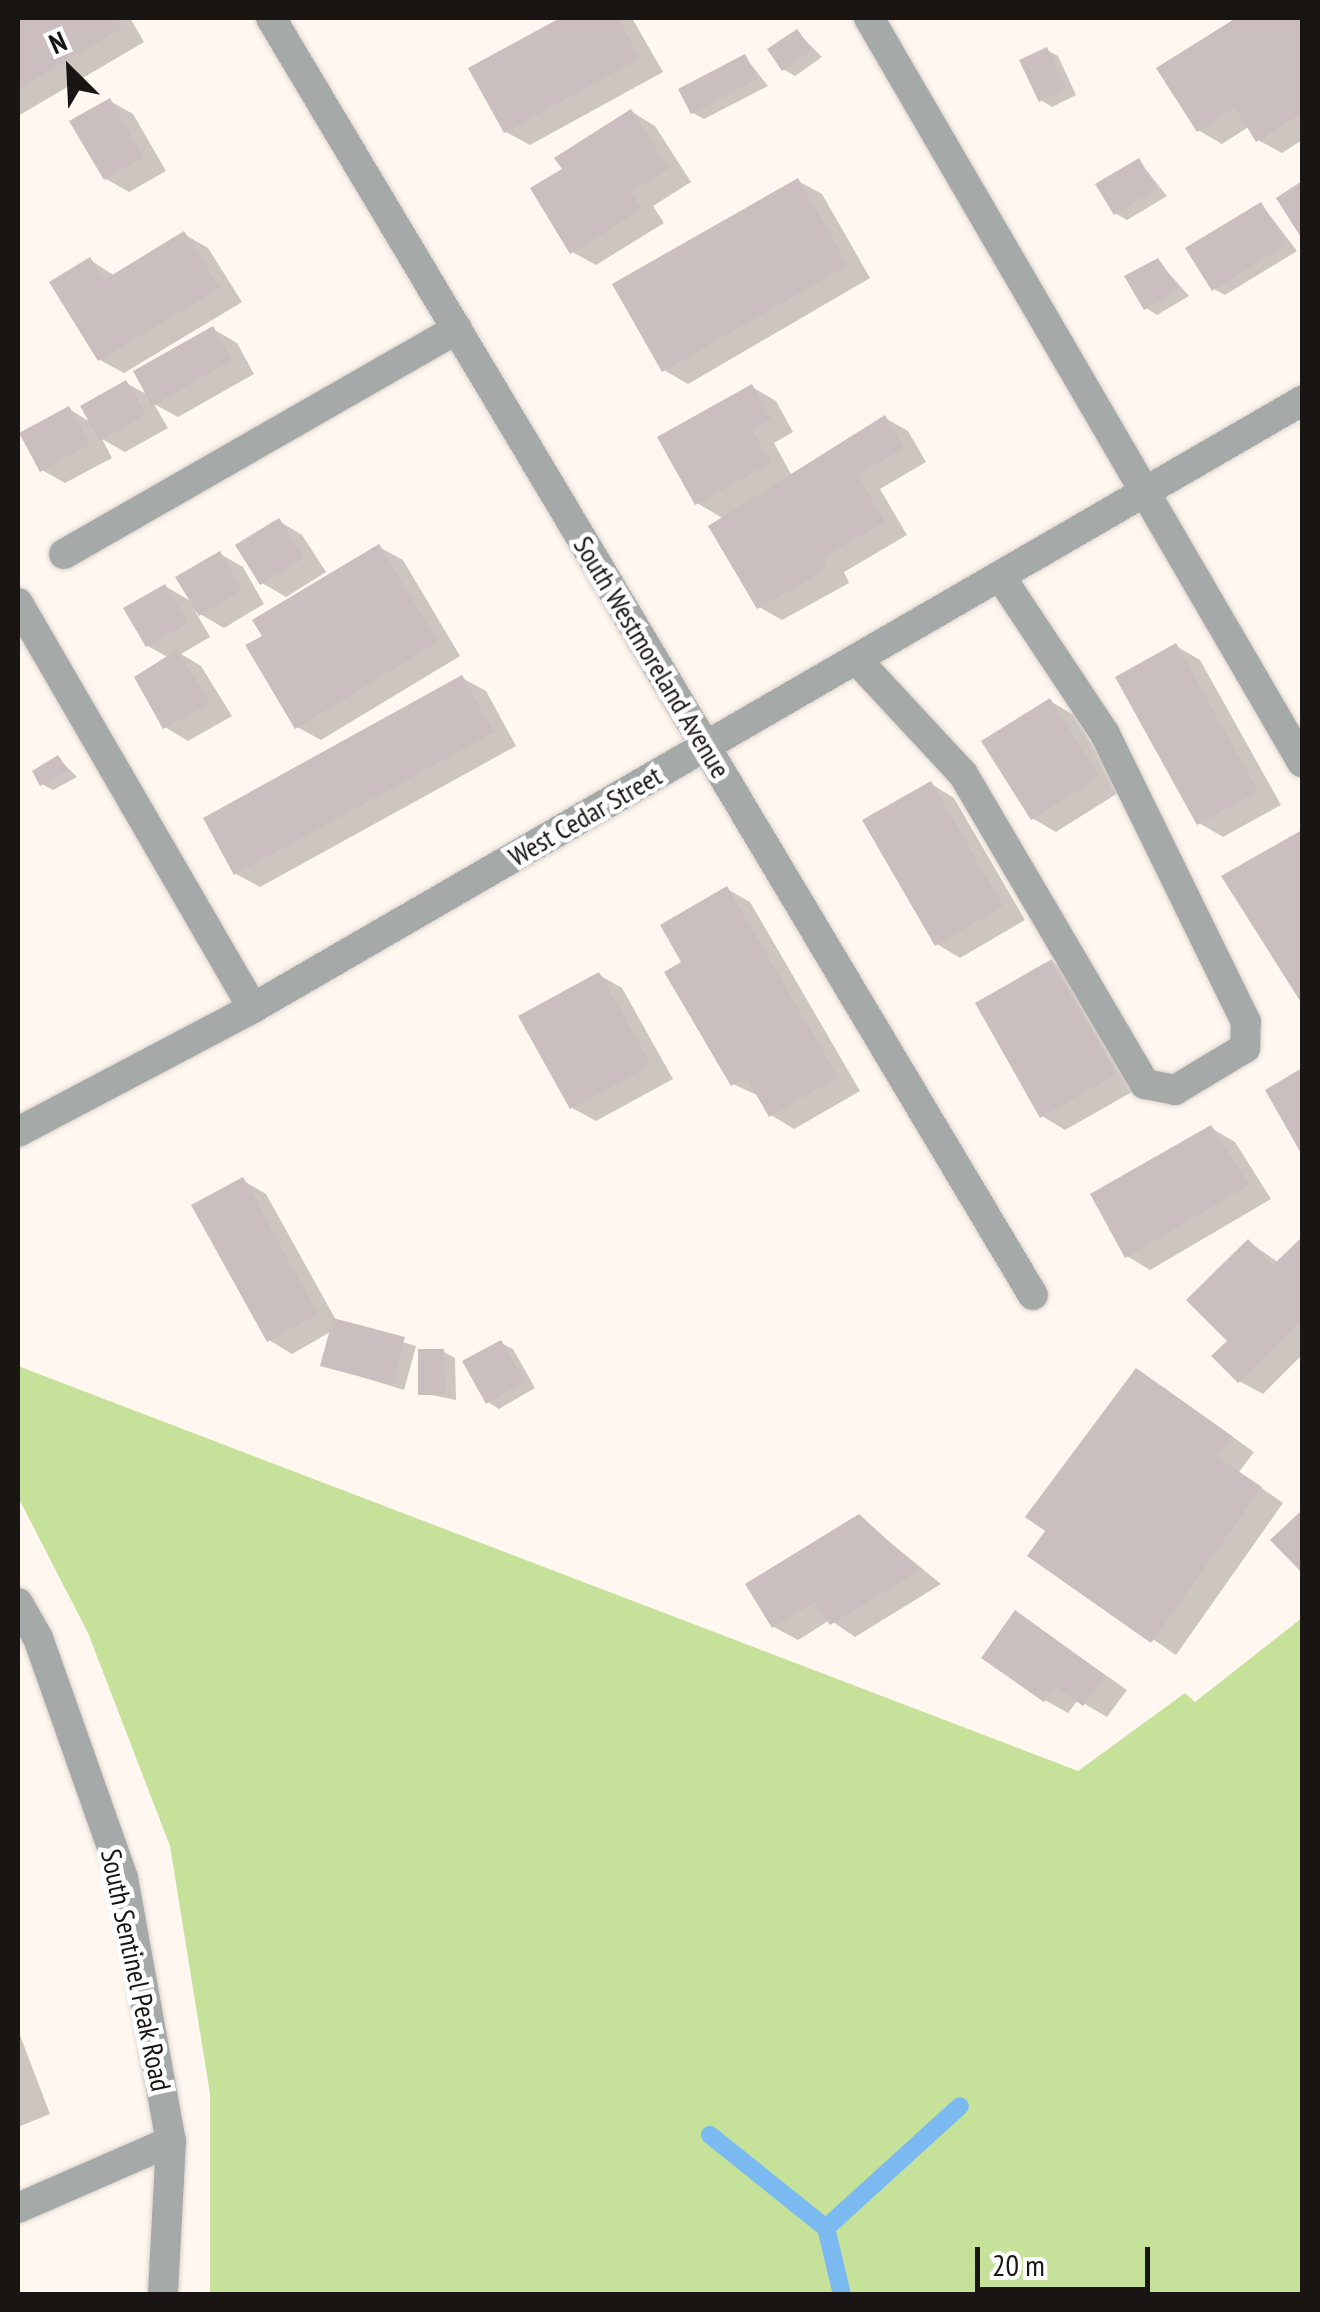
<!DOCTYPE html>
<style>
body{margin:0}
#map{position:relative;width:1320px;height:2312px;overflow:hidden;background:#fff7f0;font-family:"PT Sans Narrow",sans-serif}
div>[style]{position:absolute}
.green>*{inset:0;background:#c5e19a}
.shadow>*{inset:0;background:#0003}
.stream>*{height:18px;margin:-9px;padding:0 9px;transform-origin:9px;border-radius:9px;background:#7bbaf1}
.building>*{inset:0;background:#cabfbe}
.roads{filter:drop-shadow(0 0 2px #dad3cd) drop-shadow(0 0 2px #dad3cd)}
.service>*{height:30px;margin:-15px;padding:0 15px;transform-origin:15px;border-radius:15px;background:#a5a9a7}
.minor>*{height:30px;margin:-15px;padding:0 15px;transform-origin:15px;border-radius:15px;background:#a5a9a7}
.tertiary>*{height:30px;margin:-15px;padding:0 15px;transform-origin:15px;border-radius:15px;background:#a5a9a7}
span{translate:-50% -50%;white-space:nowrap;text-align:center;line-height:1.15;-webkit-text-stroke:9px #fff;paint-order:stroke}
.street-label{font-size:28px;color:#181513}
.frame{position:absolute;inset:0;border:20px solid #181513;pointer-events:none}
.north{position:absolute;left:20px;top:20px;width:100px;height:100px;-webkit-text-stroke:8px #fff;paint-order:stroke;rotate:336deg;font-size:28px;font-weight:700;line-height:40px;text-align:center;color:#181513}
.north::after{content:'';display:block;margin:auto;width:35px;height:45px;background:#181513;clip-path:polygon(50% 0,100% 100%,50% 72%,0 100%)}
.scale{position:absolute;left:975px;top:2247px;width:175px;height:45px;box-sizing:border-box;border:5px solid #181513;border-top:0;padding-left:12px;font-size:30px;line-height:35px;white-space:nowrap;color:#181513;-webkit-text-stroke:8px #fff;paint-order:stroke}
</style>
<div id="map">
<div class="green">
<div style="clip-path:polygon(18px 1366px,1078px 1771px,1185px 1693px,1195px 1702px,1302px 1618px,1302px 2294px,210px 2294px,210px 2094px,170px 1846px,88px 1633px,18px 1497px)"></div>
</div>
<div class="shadow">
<div style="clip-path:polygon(18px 18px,130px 18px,144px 42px,18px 116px)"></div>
<div style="clip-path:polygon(565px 18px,632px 18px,663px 72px,530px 145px,506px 132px,471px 69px)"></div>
<div style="clip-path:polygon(1241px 18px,1302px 18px,1302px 140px,1282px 153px,1258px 140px,1250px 126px,1222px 144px,1198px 130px,1160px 68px)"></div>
<div style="clip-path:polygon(797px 32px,822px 57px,795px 76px,783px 69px)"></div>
<div style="clip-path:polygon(1047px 50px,1058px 56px,1076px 95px,1052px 107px,1041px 100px)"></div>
<div style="clip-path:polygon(745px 57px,768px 86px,704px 119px,693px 113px)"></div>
<div style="clip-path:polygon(110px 101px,133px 114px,166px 171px,129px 192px,106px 179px)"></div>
<div style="clip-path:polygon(632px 112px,655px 126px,691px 182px,653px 206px,664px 223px,596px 265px,572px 252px,565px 170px)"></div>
<div style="clip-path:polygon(1139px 161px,1167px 196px,1127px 220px,1115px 213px)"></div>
<div style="clip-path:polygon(798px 181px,822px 194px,870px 278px,688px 384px,664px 370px)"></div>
<div style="clip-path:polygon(1262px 205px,1297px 251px,1225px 295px,1214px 289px)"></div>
<div style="clip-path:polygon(184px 234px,208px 248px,242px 302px,124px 373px,100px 360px,90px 260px,115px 276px)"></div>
<div style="clip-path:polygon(1158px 261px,1189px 296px,1157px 315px,1146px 308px)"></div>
<div style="clip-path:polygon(213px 329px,237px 343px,254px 374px,178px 417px,154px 404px,168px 428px,125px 452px,102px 439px,112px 458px,65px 483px,42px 470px,69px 409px,92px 423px,126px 383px,150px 396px)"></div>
<div style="clip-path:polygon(752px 387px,776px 401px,793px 432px,774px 443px,792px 476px,885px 418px,908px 431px,926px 462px,880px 489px,907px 535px,844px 572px,849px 583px,782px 620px,759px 607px,724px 519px,697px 503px)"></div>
<div style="clip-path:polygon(279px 521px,302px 535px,326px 572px,286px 597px,262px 583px)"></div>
<div style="clip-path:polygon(379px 547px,403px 560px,460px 656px,321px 740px,297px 727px,265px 636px)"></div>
<div style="clip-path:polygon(220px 554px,243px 567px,264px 604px,224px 628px,195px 611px,210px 637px,181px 654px,201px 666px,232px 716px,188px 741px,165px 727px,169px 658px,148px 646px,165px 586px,194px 603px)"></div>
<div style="clip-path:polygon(1176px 646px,1200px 660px,1281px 805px,1223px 837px,1199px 823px)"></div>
<div style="clip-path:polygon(462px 678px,486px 691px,516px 746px,260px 887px,236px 874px)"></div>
<div style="clip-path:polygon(1050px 701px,1074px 715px,1121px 791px,1056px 832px,1032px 818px)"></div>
<div style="clip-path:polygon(58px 758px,77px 777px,53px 790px,42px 784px)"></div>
<div style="clip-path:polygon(931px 784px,954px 798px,1025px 920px,960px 958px,937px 944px)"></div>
<div style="clip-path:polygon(1302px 832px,1302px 1000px,1224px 877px)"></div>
<div style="clip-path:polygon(727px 889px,750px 902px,860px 1091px,794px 1129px,771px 1115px,759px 1096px,733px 1084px,685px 962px)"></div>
<div style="clip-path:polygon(1052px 962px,1075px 976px,1139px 1088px,1065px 1130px,1042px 1116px)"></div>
<div style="clip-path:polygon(599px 975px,622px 988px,673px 1079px,596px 1121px,572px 1108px)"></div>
<div style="clip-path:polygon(1211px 1128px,1235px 1142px,1271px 1199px,1150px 1270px,1127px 1256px)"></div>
<div style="clip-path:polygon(242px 1180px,266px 1194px,337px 1322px,416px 1346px,404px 1390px,323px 1365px,332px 1331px,292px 1354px,269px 1340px)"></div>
<div style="clip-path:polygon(1302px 1241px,1302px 1355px,1263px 1394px,1239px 1381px,1231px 1341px,1249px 1242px,1279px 1263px)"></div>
<div style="clip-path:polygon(501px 1343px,513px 1349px,535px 1388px,499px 1409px,488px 1402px)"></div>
<div style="clip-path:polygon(444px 1352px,455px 1358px,456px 1400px,421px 1393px)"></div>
<div style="clip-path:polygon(1160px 1385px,1254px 1452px,1239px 1472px,1283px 1503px,1176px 1655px,1030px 1555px)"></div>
<div style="clip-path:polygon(859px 1517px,941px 1584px,855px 1637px,830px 1620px,798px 1640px,774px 1627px)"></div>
<div style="clip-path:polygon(1016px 1613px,1127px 1690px,1107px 1717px,1078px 1700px,1068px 1713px,1045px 1700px)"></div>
<div style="clip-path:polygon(18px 2030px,50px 2114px,18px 2127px)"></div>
</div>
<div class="stream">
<div style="left:710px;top:2135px;width:149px;rotate:38.7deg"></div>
<div style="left:826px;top:2228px;width:68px;rotate:76.4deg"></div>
<div style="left:826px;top:2228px;width:181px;rotate:-42.3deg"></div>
</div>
<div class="building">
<div style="clip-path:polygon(18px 18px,116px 18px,122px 28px,18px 89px)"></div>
<div style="clip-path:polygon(560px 18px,618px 18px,640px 58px,504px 133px,468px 68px)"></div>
<div style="clip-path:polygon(1236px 18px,1302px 18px,1302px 113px,1256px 142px,1235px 107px,1197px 132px,1156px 68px)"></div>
<div style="clip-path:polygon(797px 29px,812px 50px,782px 71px,767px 49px)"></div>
<div style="clip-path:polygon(1047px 47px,1066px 88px,1039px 102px,1019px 60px)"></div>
<div style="clip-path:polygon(745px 54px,758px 79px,691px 114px,678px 89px)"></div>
<div style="clip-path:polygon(110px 98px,143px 157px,104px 180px,69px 121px)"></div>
<div style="clip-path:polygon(631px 109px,669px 168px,631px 192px,642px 209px,570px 254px,530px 188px,562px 169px,554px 158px)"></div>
<div style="clip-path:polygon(1139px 158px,1157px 189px,1114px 215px,1095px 184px)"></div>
<div style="clip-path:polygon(798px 178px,848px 265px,662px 372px,612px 284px)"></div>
<div style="clip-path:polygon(1302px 181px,1302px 239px,1276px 198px)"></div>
<div style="clip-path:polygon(1261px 202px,1287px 244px,1212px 291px,1185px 248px)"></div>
<div style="clip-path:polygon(184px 231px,220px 288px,98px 361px,49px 282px,90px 257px,104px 280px)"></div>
<div style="clip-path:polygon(1158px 258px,1179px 289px,1144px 310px,1124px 276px)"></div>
<div style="clip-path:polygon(213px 326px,232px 360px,152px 406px,133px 371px)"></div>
<div style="clip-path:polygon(126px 380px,146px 414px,100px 441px,80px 406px)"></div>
<div style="clip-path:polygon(752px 384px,771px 419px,752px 429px,771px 463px,695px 505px,657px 437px)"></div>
<div style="clip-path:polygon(69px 406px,90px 444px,40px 472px,19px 433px)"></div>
<div style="clip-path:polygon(885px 415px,904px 448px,858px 475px,885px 522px,822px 558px,827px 569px,757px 609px,708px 526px)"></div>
<div style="clip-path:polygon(279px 518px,304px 558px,260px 585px,235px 545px)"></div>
<div style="clip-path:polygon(379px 544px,438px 642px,295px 729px,245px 645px,262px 636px,252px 620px)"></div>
<div style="clip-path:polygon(220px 551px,242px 590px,199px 616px,175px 577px)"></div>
<div style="clip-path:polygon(165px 584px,188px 623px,146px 647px,123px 608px)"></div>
<div style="clip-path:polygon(1176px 643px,1258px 791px,1197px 825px,1115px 677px)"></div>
<div style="clip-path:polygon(177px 650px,210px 703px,163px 729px,134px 677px)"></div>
<div style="clip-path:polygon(462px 675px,494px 732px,234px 875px,203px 818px)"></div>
<div style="clip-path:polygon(1050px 698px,1099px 777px,1031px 820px,981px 741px)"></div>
<div style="clip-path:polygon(58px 755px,68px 770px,40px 786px,32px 771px)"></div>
<div style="clip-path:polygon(931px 781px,1003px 906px,935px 946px,862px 820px)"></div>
<div style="clip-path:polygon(1302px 830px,1302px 1004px,1221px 876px)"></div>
<div style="clip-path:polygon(727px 886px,838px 1077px,769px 1117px,746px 1077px,731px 1086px,664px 972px,681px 962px,660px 925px)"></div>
<div style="clip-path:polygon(1052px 959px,1117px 1074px,1040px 1118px,975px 1003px)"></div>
<div style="clip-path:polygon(599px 972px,651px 1065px,570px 1109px,518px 1016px)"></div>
<div style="clip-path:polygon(1302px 1068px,1302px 1155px,1265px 1090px)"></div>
<div style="clip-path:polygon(1211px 1125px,1249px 1185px,1125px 1258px,1090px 1194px)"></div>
<div style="clip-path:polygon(243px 1177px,318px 1314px,267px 1342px,191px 1205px)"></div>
<div style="clip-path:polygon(1302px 1237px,1302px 1319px,1238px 1383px,1211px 1356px,1227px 1341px,1186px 1300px,1248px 1239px,1273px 1265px)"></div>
<div style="clip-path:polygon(333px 1318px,405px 1337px,392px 1385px,320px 1366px)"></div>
<div style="clip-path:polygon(501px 1340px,525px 1381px,486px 1404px,462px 1361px)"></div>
<div style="clip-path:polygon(418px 1349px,444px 1349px,445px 1395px,418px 1395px)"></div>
<div style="clip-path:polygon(1136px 1368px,1232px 1436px,1217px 1457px,1262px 1487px,1151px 1643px,1027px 1556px,1045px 1531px,1025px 1517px)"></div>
<div style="clip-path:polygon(1302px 1510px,1302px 1573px,1270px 1540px)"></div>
<div style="clip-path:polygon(859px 1514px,920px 1570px,830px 1625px,815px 1602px,772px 1628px,745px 1584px)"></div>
<div style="clip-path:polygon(1015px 1610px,1105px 1675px,1083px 1706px,1055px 1686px,1044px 1702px,981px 1658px)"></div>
</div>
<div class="roads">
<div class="service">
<div style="left:869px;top:18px;width:861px;rotate:59.8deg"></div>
<div style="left:64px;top:554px;width:453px;rotate:-29.8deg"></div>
<div style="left:18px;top:603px;width:468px;rotate:59.9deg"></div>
<div style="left:856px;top:659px;width:157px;rotate:47.1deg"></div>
<div style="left:963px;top:774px;width:359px;rotate:59.6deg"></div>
<div style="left:1145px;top:1084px;width:31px;rotate:11deg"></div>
<div style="left:1175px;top:1090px;width:82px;rotate:-31deg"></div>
<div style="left:1245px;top:1048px;width:26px;rotate:-88deg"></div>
<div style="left:1246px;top:1022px;width:321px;rotate:-116.1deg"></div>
<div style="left:1105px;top:734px;width:190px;rotate:-123.6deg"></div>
</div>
<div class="minor">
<div style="left:271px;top:18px;width:1487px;rotate:59.18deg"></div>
<div style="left:18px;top:1132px;width:266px;rotate:-27.8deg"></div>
<div style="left:253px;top:1008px;width:1212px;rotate:-30.06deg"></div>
<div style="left:18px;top:2208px;width:167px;rotate:-23.6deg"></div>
</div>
<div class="tertiary">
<div style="left:18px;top:1603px;width:40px;rotate:60.3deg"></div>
<div style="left:38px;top:1638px;width:255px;rotate:70.5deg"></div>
<div style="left:123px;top:1878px;width:267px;rotate:79.7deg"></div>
<div style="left:171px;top:2141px;width:153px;rotate:93deg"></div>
</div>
</div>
<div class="street-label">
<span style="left:652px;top:657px;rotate:59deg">South Westmoreland Avenue</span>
<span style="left:585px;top:816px;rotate:-30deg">West Cedar Street</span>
<span style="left:136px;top:1970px;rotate:78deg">South Sentinel Peak Road</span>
</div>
<div class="frame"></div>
<div class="north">N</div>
<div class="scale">20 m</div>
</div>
